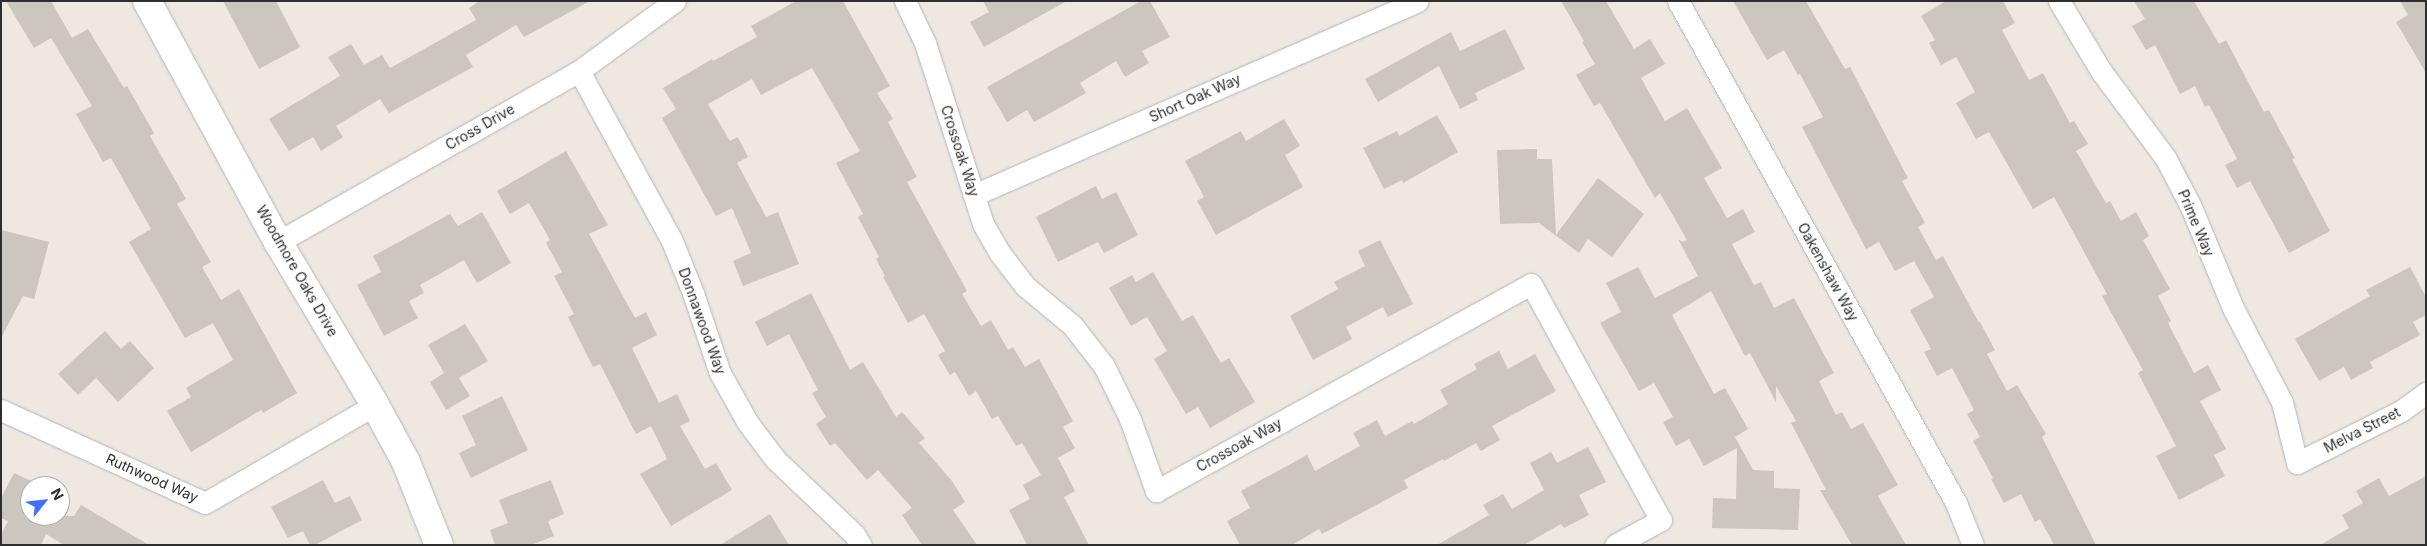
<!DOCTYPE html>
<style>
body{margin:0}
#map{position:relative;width:2427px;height:546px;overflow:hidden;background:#efe8e0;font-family:Inter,sans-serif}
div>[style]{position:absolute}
.building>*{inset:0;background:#cbc6be}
.roads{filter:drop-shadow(0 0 1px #b0b4be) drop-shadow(0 0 1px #b0b4be)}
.street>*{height:21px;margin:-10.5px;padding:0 10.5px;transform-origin:10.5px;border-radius:10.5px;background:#fff}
.secondary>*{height:28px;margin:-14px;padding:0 14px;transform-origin:14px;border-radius:14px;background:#fff}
span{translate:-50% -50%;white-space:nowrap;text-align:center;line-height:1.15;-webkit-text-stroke:4px #fff;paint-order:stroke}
.street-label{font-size:14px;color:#2e2e2e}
.frame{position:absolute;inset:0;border:2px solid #2e2e2e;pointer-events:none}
.north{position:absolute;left:20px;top:476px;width:50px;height:50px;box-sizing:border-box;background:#fff;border:1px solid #ababab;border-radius:50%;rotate:61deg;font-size:14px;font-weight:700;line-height:20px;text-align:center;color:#2e2e2e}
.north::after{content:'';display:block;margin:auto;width:18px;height:22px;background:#3e6fff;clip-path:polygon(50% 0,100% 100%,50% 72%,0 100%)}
</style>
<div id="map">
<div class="building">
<div style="clip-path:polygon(6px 1px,51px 1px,72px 38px,88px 29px,124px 88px,127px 86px,154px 133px,150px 136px,186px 199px,177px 204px,211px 262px,202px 267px,221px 300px,239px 289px,297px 393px,263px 413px,261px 410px,191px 452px,167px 411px,191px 397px,186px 388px,233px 360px,213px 323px,185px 338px,129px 242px,151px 229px,111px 158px,103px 162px,76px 114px,92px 106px,51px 38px,34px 48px)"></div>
<div style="clip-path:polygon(223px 1px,276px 1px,300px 47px,259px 69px)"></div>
<div style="clip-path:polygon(480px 1px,590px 1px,524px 37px,516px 25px,466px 55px,473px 67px,389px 113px,380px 99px,336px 126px,343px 137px,321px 151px,313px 137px,289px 151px,269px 119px,340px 76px,328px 57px,351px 44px,364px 65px,382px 55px,390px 68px,476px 20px,469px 8px)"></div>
<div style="clip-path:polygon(796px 1px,843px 1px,890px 86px,877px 93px,893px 119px,888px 122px,917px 177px,907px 182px,967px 291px,962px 294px,981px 326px,991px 320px,1008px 350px,1013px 347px,1025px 367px,1039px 359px,1073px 421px,1063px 427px,1075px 448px,1058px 458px,1075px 491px,1064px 497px,1089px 545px,1027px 545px,1009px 510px,1030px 499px,1023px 485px,1041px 475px,1022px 443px,1016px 446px,998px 416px,992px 419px,976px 391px,969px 396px,955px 372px,950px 375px,938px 355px,945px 351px,924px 314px,908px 323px,883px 277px,885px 276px,876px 259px,879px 257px,858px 217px,863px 214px,836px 163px,860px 151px,812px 68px,761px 95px,752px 79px,708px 104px,730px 141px,738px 137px,748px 157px,737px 163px,766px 217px,778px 212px,799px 264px,743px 286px,733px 261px,751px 253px,732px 208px,716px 216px,662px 118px,676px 109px,663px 88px,712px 59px,713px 61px,757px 37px,751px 26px)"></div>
<div style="clip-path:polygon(983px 1px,1067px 1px,984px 47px,970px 22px,989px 12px)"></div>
<div style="clip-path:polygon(1141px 1px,1150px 1px,1170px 37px,1142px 51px,1149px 63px,1125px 77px,1116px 61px,1080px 83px,1086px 93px,1065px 105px,1034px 122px,1027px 110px,1007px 122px,987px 87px)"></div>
<div style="clip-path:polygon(1561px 1px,1606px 1px,1634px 49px,1650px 39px,1665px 64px,1641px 78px,1665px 121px,1687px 108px,1722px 168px,1704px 178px,1727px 218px,1743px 209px,1755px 232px,1732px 244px,1754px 285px,1761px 282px,1774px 308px,1794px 298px,1834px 373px,1819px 381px,1836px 415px,1842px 412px,1851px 429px,1863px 423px,1898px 485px,1878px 496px,1906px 545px,1852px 545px,1820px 490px,1826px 490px,1791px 423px,1796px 421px,1776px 386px,1776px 402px,1750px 353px,1745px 356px,1711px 291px,1672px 315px,1714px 394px,1725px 388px,1748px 429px,1735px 437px,1753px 470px,1774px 471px,1774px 488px,1800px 489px,1798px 530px,1712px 528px,1713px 498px,1736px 499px,1737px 448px,1704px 466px,1689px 439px,1676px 446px,1663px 422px,1673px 417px,1654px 383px,1639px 391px,1600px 323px,1621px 312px,1606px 283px,1638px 267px,1655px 298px,1698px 276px,1678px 239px,1682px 242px,1687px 240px,1660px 193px,1655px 198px,1600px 103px,1594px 106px,1576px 75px,1595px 64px,1582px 42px,1584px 41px)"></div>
<div style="clip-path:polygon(1733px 1px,1806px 1px,1845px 69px,1850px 67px,1908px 178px,1902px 181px,1925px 223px,1918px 227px,1936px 260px,1943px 256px,1979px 323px,1980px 322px,1995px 350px,1987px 354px,2007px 391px,2017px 385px,2046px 434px,2042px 437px,2096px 545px,2054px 545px,2040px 519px,2035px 522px,2021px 494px,2004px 503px,1991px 479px,1993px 478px,1973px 441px,1980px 437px,1967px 414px,1974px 410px,1952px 368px,1937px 376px,1924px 352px,1931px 349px,1910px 310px,1934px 297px,1914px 261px,1895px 271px,1879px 242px,1866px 249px,1802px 127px,1823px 117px,1800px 74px,1798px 75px,1784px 50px,1767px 60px)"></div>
<div style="clip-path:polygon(1946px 1px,2003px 1px,2015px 23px,2002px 30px,2029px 80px,2043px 73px,2070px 123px,2074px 121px,2088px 144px,2076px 151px,2106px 203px,2110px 201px,2121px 221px,2136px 212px,2149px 236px,2143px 240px,2170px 289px,2158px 296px,2171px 321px,2168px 323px,2194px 373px,2208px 365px,2221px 390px,2200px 401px,2226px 449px,2214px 455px,2225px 476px,2179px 500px,2156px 456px,2176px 446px,2138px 373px,2143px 370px,2102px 296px,2107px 294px,2054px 197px,2033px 209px,1989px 132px,1976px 139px,1956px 103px,1975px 92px,1956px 57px,1941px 65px,1929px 43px,1935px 40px,1921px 16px)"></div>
<div style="clip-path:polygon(2134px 1px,2194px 1px,2219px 44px,2226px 40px,2264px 112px,2269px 110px,2295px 158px,2292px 159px,2330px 231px,2289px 253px,2250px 181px,2237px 188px,2225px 165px,2237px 159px,2209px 105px,2205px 107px,2195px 86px,2180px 94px,2155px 45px,2146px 50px,2132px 26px,2145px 19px)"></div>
<div style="clip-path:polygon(2400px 1px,2426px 1px,2426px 73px,2396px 22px,2408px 15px)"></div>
<div style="clip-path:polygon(1505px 29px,1525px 69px,1475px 93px,1478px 100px,1460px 109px,1439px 66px,1378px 102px,1365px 79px,1451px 32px,1460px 51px)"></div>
<div style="clip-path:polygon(1437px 115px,1458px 152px,1403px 183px,1402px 180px,1384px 189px,1363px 148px,1397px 131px,1399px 136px)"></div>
<div style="clip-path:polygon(1284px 119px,1300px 146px,1285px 155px,1303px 187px,1216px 235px,1197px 201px,1204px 197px,1185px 161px,1241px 131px,1246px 141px)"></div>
<div style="clip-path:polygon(1537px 149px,1537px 159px,1552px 159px,1556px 235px,1598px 178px,1644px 214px,1612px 257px,1588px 239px,1579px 253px,1539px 223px,1500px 224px,1497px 150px)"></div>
<div style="clip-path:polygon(566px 151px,608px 225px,589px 234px,635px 318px,646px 312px,657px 335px,632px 348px,659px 403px,677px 394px,690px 421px,680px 426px,705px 469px,716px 463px,732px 490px,671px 526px,640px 474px,667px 459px,651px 426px,636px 434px,600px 364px,593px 367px,568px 317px,574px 314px,554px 276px,562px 272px,546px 243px,550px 240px,529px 203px,510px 214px,497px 191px)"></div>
<div style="clip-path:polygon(1096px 186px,1102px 199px,1116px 192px,1138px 235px,1104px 253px,1098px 242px,1058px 262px,1036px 217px)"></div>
<div style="clip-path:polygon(482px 212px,511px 263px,477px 283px,464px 260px,420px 285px,424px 293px,409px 301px,418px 318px,384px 336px,357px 285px,381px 272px,373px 256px,450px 214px,458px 226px)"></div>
<div style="clip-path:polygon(1px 230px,49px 242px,34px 299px,23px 296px,1px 338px)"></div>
<div style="clip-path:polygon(1380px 240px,1413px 304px,1388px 317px,1383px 307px,1346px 327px,1352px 339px,1313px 360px,1290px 316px,1338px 289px,1334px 282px,1365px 266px,1358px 251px)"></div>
<div style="clip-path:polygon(2410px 267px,2426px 297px,2426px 315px,2413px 322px,2420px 335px,2370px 362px,2373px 368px,2351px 380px,2344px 367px,2319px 381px,2295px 339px,2370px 296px,2366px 290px)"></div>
<div style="clip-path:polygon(1153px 272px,1182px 321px,1193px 315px,1221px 363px,1229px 358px,1255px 402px,1210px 428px,1198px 407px,1186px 414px,1154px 359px,1167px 351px,1147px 317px,1131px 326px,1109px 288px,1132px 275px,1136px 282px)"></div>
<div style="clip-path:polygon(811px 293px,850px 370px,863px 362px,896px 417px,902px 412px,925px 438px,919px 443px,952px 481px,965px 502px,953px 510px,977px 545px,922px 545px,902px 515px,912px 508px,878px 470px,867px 480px,835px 443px,830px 446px,816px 424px,826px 417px,812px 393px,818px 390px,789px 334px,767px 346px,755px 322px)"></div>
<div style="clip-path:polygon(465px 324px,488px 361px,459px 378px,470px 396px,446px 410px,430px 382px,444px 373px,428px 345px)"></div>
<div style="clip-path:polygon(105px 331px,121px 349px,130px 341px,154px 368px,118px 402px,96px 378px,78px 395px,58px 374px)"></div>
<div style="clip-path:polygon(1499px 351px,1508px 369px,1535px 354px,1556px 391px,1492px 426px,1500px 440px,1481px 451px,1476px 443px,1444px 461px,1443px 459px,1404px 480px,1408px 488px,1322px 534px,1319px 529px,1292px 545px,1240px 545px,1227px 521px,1250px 508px,1241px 491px,1307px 455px,1315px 471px,1360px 446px,1353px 433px,1377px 420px,1385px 436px,1412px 421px,1414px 424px,1448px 404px,1440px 390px,1477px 369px,1474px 364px)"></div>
<div style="clip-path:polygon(502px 396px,528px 450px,471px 478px,459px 453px,476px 445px,462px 416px)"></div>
<div style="clip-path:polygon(1588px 447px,1606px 482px,1579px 495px,1589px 515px,1564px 528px,1561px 524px,1524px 545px,1437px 545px,1489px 515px,1483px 505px,1503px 494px,1512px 509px,1544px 490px,1530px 463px,1551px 452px,1557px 463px)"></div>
<div style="clip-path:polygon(14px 473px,40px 485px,30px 486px,30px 505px,24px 516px,74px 516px,81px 505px,149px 545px,64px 545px,46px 534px,41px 545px,1px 545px,1px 535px,8px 521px,1px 518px,1px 498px)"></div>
<div style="clip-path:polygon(2426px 476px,2426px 545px,2320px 545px,2349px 528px,2342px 515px,2363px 503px,2356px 491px,2379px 478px,2389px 496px)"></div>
<div style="clip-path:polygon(323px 480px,335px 503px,350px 496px,362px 520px,315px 545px,310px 545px,303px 531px,288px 538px,271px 507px)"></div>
<div style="clip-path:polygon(551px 480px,564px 514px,548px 521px,554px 536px,531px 545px,495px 545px,490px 530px,508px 523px,499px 500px)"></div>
<div style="clip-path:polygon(770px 514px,789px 545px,720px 545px)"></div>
</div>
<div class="roads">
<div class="street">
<div style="left:905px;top:1px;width:47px;rotate:64.5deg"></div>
<div style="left:925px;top:43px;width:190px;rotate:72.2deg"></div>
<div style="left:983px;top:224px;width:32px;rotate:60deg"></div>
<div style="left:999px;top:252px;width:43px;rotate:52.6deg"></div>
<div style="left:1025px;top:286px;width:61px;rotate:39.7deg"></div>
<div style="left:1072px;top:325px;width:52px;rotate:52deg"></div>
<div style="left:1104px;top:366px;width:59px;rotate:63.9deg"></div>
<div style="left:1130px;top:419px;width:77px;rotate:70.1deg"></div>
<div style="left:1156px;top:491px;width:428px;rotate:-28.9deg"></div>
<div style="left:1531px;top:284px;width:269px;rotate:61.2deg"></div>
<div style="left:1661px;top:520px;width:52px;rotate:151.5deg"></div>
<div style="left:1678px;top:1px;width:574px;rotate:61.02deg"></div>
<div style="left:1956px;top:503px;width:45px;rotate:68deg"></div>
<div style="left:2059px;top:1px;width:82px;rotate:59deg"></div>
<div style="left:2101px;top:71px;width:109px;rotate:53.5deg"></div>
<div style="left:2166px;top:159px;width:54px;rotate:62.5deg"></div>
<div style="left:2191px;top:207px;width:109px;rotate:67.4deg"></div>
<div style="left:2233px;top:308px;width:106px;rotate:62.5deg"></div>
<div style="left:2282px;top:402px;width:63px;rotate:76.2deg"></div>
<div style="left:2297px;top:463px;width:116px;rotate:-26.6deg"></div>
<div style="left:2401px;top:411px;width:31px;rotate:-36deg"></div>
<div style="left:579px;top:71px;width:194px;rotate:61.3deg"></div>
<div style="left:672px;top:241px;width:56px;rotate:68deg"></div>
<div style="left:693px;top:293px;width:84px;rotate:71.4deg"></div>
<div style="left:720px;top:373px;width:57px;rotate:60.8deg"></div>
<div style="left:748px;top:423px;width:45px;rotate:53.1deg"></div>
<div style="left:775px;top:459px;width:109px;rotate:43.5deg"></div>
<div style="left:854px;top:534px;width:13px;rotate:58deg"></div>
<div style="left:974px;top:195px;width:484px;rotate:-23.6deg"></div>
<div style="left:278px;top:242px;width:346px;rotate:-29.6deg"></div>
<div style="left:579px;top:71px;width:119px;rotate:-36.1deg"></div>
<div style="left:1px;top:410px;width:224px;rotate:24.5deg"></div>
<div style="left:205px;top:503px;width:196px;rotate:-30deg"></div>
</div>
<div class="secondary">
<div style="left:147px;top:1px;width:274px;rotate:61.5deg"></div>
<div style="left:278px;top:242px;width:190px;rotate:59.2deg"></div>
<div style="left:375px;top:405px;width:65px;rotate:61.5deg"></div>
<div style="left:406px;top:462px;width:89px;rotate:68.3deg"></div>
</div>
</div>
<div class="street-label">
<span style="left:1195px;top:98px;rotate:-24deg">Short Oak Way</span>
<span style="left:480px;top:127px;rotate:-30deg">Cross Drive</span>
<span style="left:960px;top:151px;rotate:72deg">Crossoak Way</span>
<span style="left:2196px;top:223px;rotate:67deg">Prime Way</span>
<span style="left:297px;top:271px;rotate:60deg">Woodmore Oaks Drive</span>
<span style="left:1828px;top:272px;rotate:61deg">Oakenshaw Way</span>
<span style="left:702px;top:321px;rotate:70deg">Donnawood Way</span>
<span style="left:2362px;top:430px;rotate:-27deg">Melva Street</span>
<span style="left:1239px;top:445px;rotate:-29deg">Crossoak Way</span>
<span style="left:152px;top:478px;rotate:24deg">Ruthwood Way</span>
</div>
<div class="frame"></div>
<div class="north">N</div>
</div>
